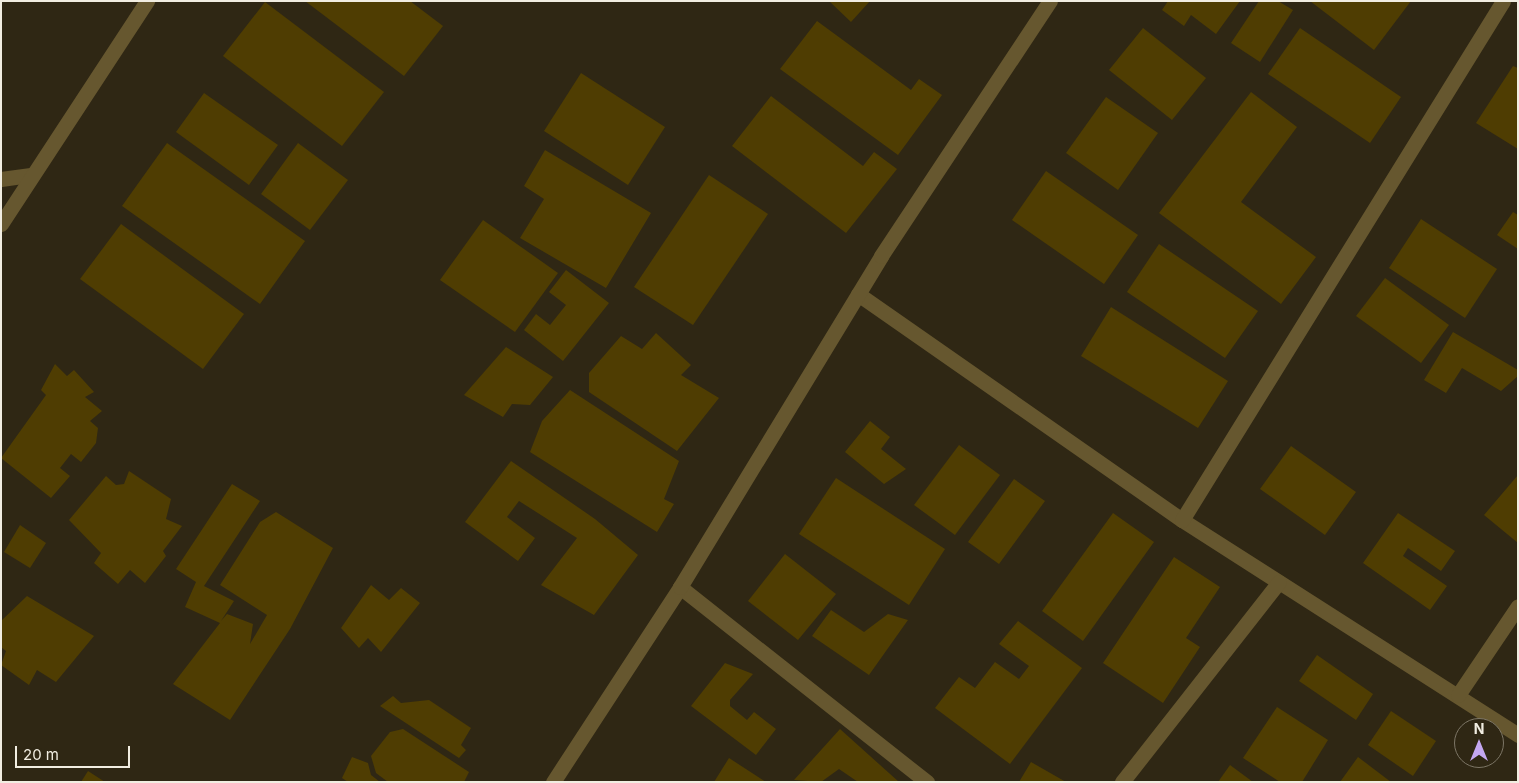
<!DOCTYPE html>
<style>
body{margin:0}
#map{position:relative;width:1519px;height:783px;overflow:hidden;background:#2f2714;font-family:Inter,sans-serif}
div>[style]{position:absolute}
.building>*{inset:0;background:#4f3d02}
.street>*{height:15px;margin:-7.5px;padding:0 7.5px;transform-origin:7.5px;border-radius:7.5px;background:#66572f}
span{translate:-50% -50%;white-space:nowrap;text-align:center;line-height:1.15;-webkit-text-stroke:4.5px #2f2714;paint-order:stroke}
.frame{position:absolute;inset:0;border:2px solid #f1ede1;pointer-events:none}
.north{position:absolute;left:1454px;top:718px;width:50px;height:50px;box-sizing:border-box;background:#2f2714;border:1px solid #7d7666;border-radius:50%;rotate:0deg;font-size:14px;font-weight:700;line-height:20px;text-align:center;color:#f1ede1}
.north::after{content:'';display:block;margin:auto;width:18px;height:22px;background:#c4a7f1;clip-path:polygon(50% 0,100% 100%,50% 72%,0 100%)}
.scale{position:absolute;left:15px;top:746px;width:115px;height:22px;box-sizing:border-box;border:2px solid #f1ede1;border-top:0;padding-left:6px;font-size:15px;line-height:18px;white-space:nowrap;color:#f1ede1;-webkit-text-stroke:4px #2f2714;paint-order:stroke}
</style>
<div id="map">
<div class="building">
<div style="clip-path:polygon(305px 1px,410px 1px,443px 26px,404px 76px)"></div>
<div style="clip-path:polygon(829px 1px,870px 1px,851px 22px)"></div>
<div style="clip-path:polygon(1168px 1px,1240px 1px,1216px 34px,1191px 15px,1184px 26px,1162px 10px)"></div>
<div style="clip-path:polygon(1259px 1px,1278px 1px,1293px 10px,1260px 62px,1231px 43px)"></div>
<div style="clip-path:polygon(1310px 1px,1411px 1px,1374px 50px)"></div>
<div style="clip-path:polygon(265px 2px,384px 92px,342px 146px,223px 56px)"></div>
<div style="clip-path:polygon(817px 21px,911px 90px,919px 79px,942px 95px,898px 155px,780px 69px)"></div>
<div style="clip-path:polygon(1143px 28px,1206px 78px,1172px 120px,1109px 70px)"></div>
<div style="clip-path:polygon(1300px 28px,1401px 97px,1370px 143px,1268px 74px)"></div>
<div style="clip-path:polygon(1513px 66px,1518px 68px,1518px 149px,1476px 123px)"></div>
<div style="clip-path:polygon(581px 73px,665px 127px,628px 185px,544px 131px)"></div>
<div style="clip-path:polygon(1251px 92px,1297px 127px,1241px 202px,1316px 257px,1281px 304px,1159px 213px)"></div>
<div style="clip-path:polygon(204px 93px,278px 145px,249px 185px,176px 132px)"></div>
<div style="clip-path:polygon(771px 96px,863px 166px,874px 152px,897px 169px,846px 233px,732px 146px)"></div>
<div style="clip-path:polygon(1106px 97px,1158px 133px,1118px 190px,1066px 153px)"></div>
<div style="clip-path:polygon(167px 143px,305px 241px,260px 304px,122px 206px)"></div>
<div style="clip-path:polygon(298px 143px,348px 180px,310px 230px,261px 194px)"></div>
<div style="clip-path:polygon(545px 150px,651px 213px,606px 288px,520px 238px,544px 199px,524px 186px)"></div>
<div style="clip-path:polygon(1046px 171px,1138px 235px,1104px 284px,1012px 220px)"></div>
<div style="clip-path:polygon(709px 175px,768px 214px,693px 325px,634px 287px)"></div>
<div style="clip-path:polygon(1513px 212px,1518px 215px,1518px 249px,1497px 235px)"></div>
<div style="clip-path:polygon(1421px 219px,1497px 269px,1465px 318px,1389px 268px)"></div>
<div style="clip-path:polygon(483px 220px,558px 273px,515px 332px,440px 280px)"></div>
<div style="clip-path:polygon(121px 224px,244px 314px,203px 369px,80px 279px)"></div>
<div style="clip-path:polygon(1159px 244px,1258px 311px,1225px 358px,1127px 292px)"></div>
<div style="clip-path:polygon(566px 270px,609px 303px,563px 361px,524px 330px,536px 314px,550px 325px,566px 305px,549px 292px)"></div>
<div style="clip-path:polygon(1385px 278px,1449px 325px,1421px 363px,1356px 316px)"></div>
<div style="clip-path:polygon(1111px 307px,1228px 381px,1198px 428px,1081px 356px)"></div>
<div style="clip-path:polygon(1453px 332px,1518px 370px,1518px 376px,1501px 391px,1462px 368px,1446px 393px,1424px 380px)"></div>
<div style="clip-path:polygon(656px 333px,691px 365px,681px 375px,719px 398px,677px 451px,589px 392px,589px 373px,621px 336px,642px 349px)"></div>
<div style="clip-path:polygon(506px 347px,553px 377px,530px 405px,512px 404px,503px 417px,464px 395px)"></div>
<div style="clip-path:polygon(55px 364px,67px 376px,74px 370px,94px 392px,85px 397px,102px 411px,90px 421px,98px 428px,96px 443px,81px 462px,71px 454px,60px 468px,70px 476px,51px 498px,1px 458px,46px 395px,41px 390px)"></div>
<div style="clip-path:polygon(570px 390px,679px 461px,664px 499px,674px 504px,657px 532px,530px 452px,542px 421px)"></div>
<div style="clip-path:polygon(870px 421px,890px 437px,881px 449px,906px 469px,884px 484px,845px 452px)"></div>
<div style="clip-path:polygon(959px 445px,1000px 475px,955px 535px,914px 505px)"></div>
<div style="clip-path:polygon(1291px 446px,1356px 492px,1325px 535px,1260px 489px)"></div>
<div style="clip-path:polygon(511px 461px,595px 519px,638px 555px,594px 615px,541px 585px,577px 538px,519px 501px,507px 517px,535px 538px,518px 561px,465px 522px)"></div>
<div style="clip-path:polygon(129px 471px,171px 499px,166px 519px,182px 526px,163px 551px,166px 556px,145px 583px,130px 570px,118px 584px,94px 563px,101px 553px,69px 520px,106px 476px,116px 485px,124px 484px)"></div>
<div style="clip-path:polygon(1518px 475px,1518px 543px,1484px 515px)"></div>
<div style="clip-path:polygon(836px 478px,945px 549px,909px 605px,799px 534px)"></div>
<div style="clip-path:polygon(1014px 479px,1045px 501px,999px 564px,968px 542px)"></div>
<div style="clip-path:polygon(232px 484px,260px 501px,204px 586px,234px 601px,221px 621px,227px 614px,253px 624px,250px 644px,267px 615px,220px 585px,260px 522px,276px 512px,333px 548px,290px 629px,230px 720px,173px 684px,220px 623px,185px 607px,196px 582px,176px 569px)"></div>
<div style="clip-path:polygon(1113px 513px,1154px 542px,1083px 641px,1042px 611px)"></div>
<div style="clip-path:polygon(1398px 513px,1455px 551px,1441px 571px,1408px 548px,1403px 556px,1447px 586px,1430px 610px,1363px 563px)"></div>
<div style="clip-path:polygon(20px 525px,46px 543px,30px 568px,4px 552px)"></div>
<div style="clip-path:polygon(785px 554px,836px 594px,798px 640px,748px 601px)"></div>
<div style="clip-path:polygon(1174px 557px,1220px 587px,1186px 638px,1200px 647px,1163px 703px,1103px 663px)"></div>
<div style="clip-path:polygon(371px 585px,389px 600px,401px 588px,420px 603px,381px 652px,368px 638px,359px 648px,341px 628px)"></div>
<div style="clip-path:polygon(27px 596px,94px 636px,56px 682px,37px 670px,29px 685px,1px 665px,6px 651px,1px 647px,1px 621px)"></div>
<div style="clip-path:polygon(831px 610px,864px 632px,888px 614px,908px 620px,869px 675px,812px 636px)"></div>
<div style="clip-path:polygon(1018px 621px,1082px 668px,1010px 764px,935px 708px,959px 677px,975px 688px,995px 662px,1019px 679px,1029px 666px,999px 644px)"></div>
<div style="clip-path:polygon(1317px 655px,1373px 694px,1356px 720px,1299px 681px)"></div>
<div style="clip-path:polygon(725px 663px,753px 674px,730px 700px,730px 706px,747px 720px,754px 712px,776px 729px,756px 755px,691px 706px)"></div>
<div style="clip-path:polygon(393px 696px,401px 703px,429px 700px,471px 728px,461px 745px,466px 750px,459px 758px,380px 706px)"></div>
<div style="clip-path:polygon(1277px 707px,1328px 740px,1302px 782px,1280px 782px,1243px 758px)"></div>
<div style="clip-path:polygon(1391px 711px,1436px 741px,1413px 776px,1368px 745px)"></div>
<div style="clip-path:polygon(403px 729px,469px 772px,464px 782px,388px 782px,376px 773px,371px 756px,390px 732px)"></div>
<div style="clip-path:polygon(840px 729px,899px 782px,858px 782px,839px 769px,821px 782px,794px 780px)"></div>
<div style="clip-path:polygon(352px 757px,368px 763px,371px 775px,380px 782px,348px 782px,342px 778px)"></div>
<div style="clip-path:polygon(1358px 757px,1391px 782px,1340px 782px)"></div>
<div style="clip-path:polygon(729px 758px,766px 782px,714px 782px)"></div>
<div style="clip-path:polygon(1031px 762px,1066px 782px,1019px 782px)"></div>
<div style="clip-path:polygon(1230px 765px,1253px 782px,1218px 782px)"></div>
<div style="clip-path:polygon(88px 771px,105px 782px,81px 782px)"></div>
</div>
<div class="street">
<div style="left:1px;top:179px;width:30px;rotate:-8deg"></div>
<div style="left:1px;top:224px;width:267px;rotate:-56.8deg"></div>
<div style="left:858px;top:294px;width:395px;rotate:34.9deg"></div>
<div style="left:1182px;top:520px;width:399px;rotate:32.6deg"></div>
<div style="left:1182px;top:520px;width:610px;rotate:-58.26deg"></div>
<div style="left:680px;top:587px;width:315px;rotate:38.3deg"></div>
<div style="left:1458px;top:695px;width:107px;rotate:-56deg"></div>
<div style="left:553px;top:782px;width:233px;rotate:-56.9deg"></div>
<div style="left:680px;top:587px;width:387px;rotate:-58.7deg"></div>
<div style="left:881px;top:256px;width:306px;rotate:-56.5deg"></div>
<div style="left:1122px;top:782px;width:254px;rotate:-51.9deg"></div>
</div>
<div class="frame"></div>
<div class="north">N</div>
<div class="scale">20 m</div>
</div>
